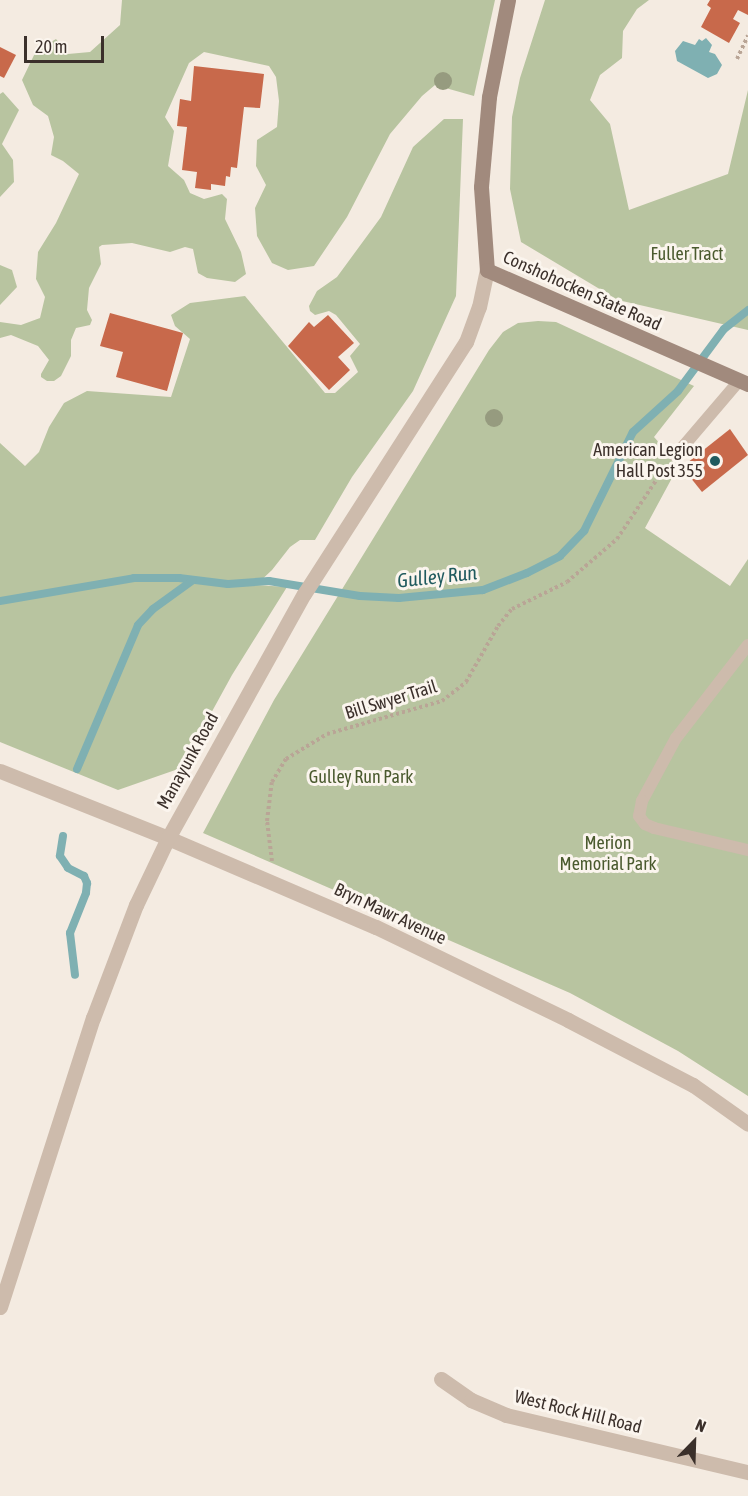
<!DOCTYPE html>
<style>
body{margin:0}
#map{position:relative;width:748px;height:1496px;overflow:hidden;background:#f4ebe1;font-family:"Asap Condensed",sans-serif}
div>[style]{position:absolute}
.green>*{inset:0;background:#b8c4a0}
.water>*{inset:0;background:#7fb0b2}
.stream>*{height:8px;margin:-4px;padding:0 4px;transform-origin:4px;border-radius:4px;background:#7fb0b2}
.building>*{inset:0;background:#c8694b}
.path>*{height:4px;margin-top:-2px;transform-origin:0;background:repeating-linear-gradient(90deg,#b9a596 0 3px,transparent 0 6px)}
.service>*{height:12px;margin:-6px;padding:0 6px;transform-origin:6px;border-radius:6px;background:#cdbbac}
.minor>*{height:15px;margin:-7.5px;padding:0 7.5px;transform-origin:7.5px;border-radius:7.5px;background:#cdbbac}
.tertiary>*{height:15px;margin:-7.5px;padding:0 7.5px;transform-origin:7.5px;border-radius:7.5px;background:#cdbbac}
.secondary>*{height:15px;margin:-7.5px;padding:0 7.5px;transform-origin:7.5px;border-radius:7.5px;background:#a18a7d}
.trees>*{width:18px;height:18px;margin:-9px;border-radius:50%;background:#969b7f}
.dots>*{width:16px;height:16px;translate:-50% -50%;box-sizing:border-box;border:3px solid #fbf5ee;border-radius:50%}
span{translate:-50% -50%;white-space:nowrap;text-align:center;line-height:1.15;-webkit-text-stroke:6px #fbf5ee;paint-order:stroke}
.park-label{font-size:18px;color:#4a5a2e}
.street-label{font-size:18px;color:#3b302b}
.poi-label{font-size:18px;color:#3b302b}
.right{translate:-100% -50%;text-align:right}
.water-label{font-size:20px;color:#1f5a5e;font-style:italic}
.north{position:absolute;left:664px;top:1412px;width:60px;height:60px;-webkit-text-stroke:4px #fbf5ee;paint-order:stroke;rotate:23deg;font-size:16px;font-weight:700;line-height:24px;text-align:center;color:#3b302b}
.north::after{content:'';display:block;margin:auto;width:21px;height:27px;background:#3b302b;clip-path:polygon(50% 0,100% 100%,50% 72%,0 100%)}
.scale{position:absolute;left:24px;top:36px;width:80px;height:27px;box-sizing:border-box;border:3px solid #3b302b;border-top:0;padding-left:8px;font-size:18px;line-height:21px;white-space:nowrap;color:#3b302b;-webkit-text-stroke:4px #fbf5ee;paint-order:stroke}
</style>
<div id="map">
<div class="green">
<div style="clip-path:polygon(122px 0,495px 0,474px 96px,435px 85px,422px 96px,390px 134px,347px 217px,314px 266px,288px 270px,272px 263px,257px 236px,255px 208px,266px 185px,256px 166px,257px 140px,277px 127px,279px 101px,276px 77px,269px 66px,204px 52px,189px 63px,165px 117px,174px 131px,168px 166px,184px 180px,190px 193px,204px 199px,222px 194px,227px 199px,225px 219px,241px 252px,246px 274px,235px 282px,207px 278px,198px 273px,193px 249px,185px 247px,170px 252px,132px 243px,102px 245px,99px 247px,101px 264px,89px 288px,87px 310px,92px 320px,90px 325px,76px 328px,71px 340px,71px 356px,61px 376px,54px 381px,47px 381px,41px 377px,41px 374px,49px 360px,38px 346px,11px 335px,0 338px,0 322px,21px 325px,40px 318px,45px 297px,36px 279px,38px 252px,56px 223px,79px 174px,63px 161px,51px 155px,54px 137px,48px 116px,33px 105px,22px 80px,36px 51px,56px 39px,68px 54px,90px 52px,120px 25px)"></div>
<div style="clip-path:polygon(545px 0,649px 0,637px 9px,623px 31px,622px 58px,600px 75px,590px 100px,610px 124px,629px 210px,728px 174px,748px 90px,748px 330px,618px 300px,521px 242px,510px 189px,512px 117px,520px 78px)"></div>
<div style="clip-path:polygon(3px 92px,19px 110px,2px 144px,13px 160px,14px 182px,0 197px,0 94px)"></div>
<div style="clip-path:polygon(444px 119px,463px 119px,456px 296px,413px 391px,352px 477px,315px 540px,300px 540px,290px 547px,272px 570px,256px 585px,287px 587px,232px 675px,181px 768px,118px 790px,0 742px,0 443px,25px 466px,39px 452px,49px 427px,64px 403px,87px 391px,171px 397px,190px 339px,175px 326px,171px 315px,190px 303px,245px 296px,325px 393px,335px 393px,358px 372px,350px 356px,360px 344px,336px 315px,329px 311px,315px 315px,310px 311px,309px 306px,317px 291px,337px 277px,381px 217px,413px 147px)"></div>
<div style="clip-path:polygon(0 265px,12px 270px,17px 287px,0 305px)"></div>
<div style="clip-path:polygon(538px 321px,556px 322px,694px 386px,654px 437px,679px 465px,645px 528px,730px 586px,748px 559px,748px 1096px,678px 1051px,570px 993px,203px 833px,274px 700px,489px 350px,503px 332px,518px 323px)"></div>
</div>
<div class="water">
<div style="clip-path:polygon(706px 38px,712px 45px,709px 52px,715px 54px,722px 65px,717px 74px,708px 78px,677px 61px,675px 51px,683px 41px,695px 45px,699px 39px,702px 41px)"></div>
</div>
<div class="stream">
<div style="left:0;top:601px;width:136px;rotate:-9.7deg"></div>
<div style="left:134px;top:578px;width:45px"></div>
<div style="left:179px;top:578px;width:49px;rotate:7deg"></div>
<div style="left:228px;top:584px;width:41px;rotate:-4.2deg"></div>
<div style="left:269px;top:581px;width:92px;rotate:9.4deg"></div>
<div style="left:360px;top:596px;width:39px;rotate:3deg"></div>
<div style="left:399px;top:598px;width:84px;rotate:-5.4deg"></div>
<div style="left:483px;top:590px;width:47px;rotate:-21.1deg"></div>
<div style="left:527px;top:573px;width:37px;rotate:-27deg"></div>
<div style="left:560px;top:556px;width:35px;rotate:-46deg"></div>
<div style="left:584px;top:531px;width:110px;rotate:-63.7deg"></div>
<div style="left:633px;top:432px;width:61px;rotate:-42.3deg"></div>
<div style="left:678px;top:391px;width:77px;rotate:-53.4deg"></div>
<div style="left:724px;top:329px;width:31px;rotate:-38deg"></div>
<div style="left:77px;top:769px;width:156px;rotate:-67deg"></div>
<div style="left:138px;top:625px;width:22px;rotate:-47deg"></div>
<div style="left:153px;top:609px;width:49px;rotate:-35.9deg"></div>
<div style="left:63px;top:836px;width:20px;rotate:99deg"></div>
<div style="left:60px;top:856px;width:14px;rotate:56deg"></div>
<div style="left:68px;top:868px;width:18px;rotate:27deg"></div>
<div style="left:84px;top:876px;width:8px;rotate:67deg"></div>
<div style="left:87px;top:883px;width:10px;rotate:96deg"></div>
<div style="left:86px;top:893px;width:43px;rotate:111.8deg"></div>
<div style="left:70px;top:933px;width:42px;rotate:83.2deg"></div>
</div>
<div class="building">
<div style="clip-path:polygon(710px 0,748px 0,748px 15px,738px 10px,733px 19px,740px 23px,729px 43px,701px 27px,711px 8px,707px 5px)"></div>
<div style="clip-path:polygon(0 47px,16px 55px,4px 78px,0 76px)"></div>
<div style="clip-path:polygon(194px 66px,264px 74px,260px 108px,244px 107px,237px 168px,231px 167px,230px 177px,226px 176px,225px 186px,211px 184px,211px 190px,195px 188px,197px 172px,182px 170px,187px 127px,177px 126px,180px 99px,191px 101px)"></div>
<div style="clip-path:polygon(110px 313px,183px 333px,167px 391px,116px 377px,123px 352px,100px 346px)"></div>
<div style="clip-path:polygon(328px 315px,354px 343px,338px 357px,350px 370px,329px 390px,288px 346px,309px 322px,314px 327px)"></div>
<div style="clip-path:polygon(730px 429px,748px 455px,702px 492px,682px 467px)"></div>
</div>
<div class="path">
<div style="left:737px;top:59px;width:26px;rotate:-65deg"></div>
<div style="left:272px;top:861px;width:40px;rotate:-97.1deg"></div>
<div style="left:267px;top:821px;width:39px;rotate:-83deg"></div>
<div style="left:272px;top:782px;width:27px;rotate:-59deg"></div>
<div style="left:286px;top:759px;width:48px;rotate:-31.4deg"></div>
<div style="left:327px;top:734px;width:120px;rotate:-16deg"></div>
<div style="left:442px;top:701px;width:31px;rotate:-38deg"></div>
<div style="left:466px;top:682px;width:64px;rotate:-60.3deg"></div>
<div style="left:498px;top:626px;width:22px;rotate:-51deg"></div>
<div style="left:512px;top:609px;width:61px;rotate:-26.1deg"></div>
<div style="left:567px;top:582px;width:66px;rotate:-40.7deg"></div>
<div style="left:617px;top:539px;width:83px;rotate:-56.3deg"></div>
</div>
<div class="service">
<div style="left:675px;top:456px;width:99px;rotate:-49.5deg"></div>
<div style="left:748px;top:645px;width:118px;rotate:127.7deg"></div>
<div style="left:676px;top:738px;width:72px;rotate:118.4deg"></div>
<div style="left:642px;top:801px;width:15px;rotate:101deg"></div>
<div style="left:639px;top:816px;width:10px;rotate:53deg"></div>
<div style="left:645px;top:824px;width:10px;rotate:24deg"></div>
<div style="left:654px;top:828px;width:97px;rotate:13.2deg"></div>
</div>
<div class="minor">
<div style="left:168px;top:838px;width:226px;rotate:23.2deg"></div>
<div style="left:376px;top:927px;width:213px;rotate:25.8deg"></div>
<div style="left:568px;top:1020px;width:141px;rotate:27.5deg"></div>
<div style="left:693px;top:1085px;width:67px;rotate:35.3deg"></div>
<div style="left:441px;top:1379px;width:37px;rotate:35deg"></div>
<div style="left:471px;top:1400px;width:38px;rotate:23deg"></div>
<div style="left:506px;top:1415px;width:249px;rotate:13.3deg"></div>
</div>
<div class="tertiary">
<div style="left:0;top:771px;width:181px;rotate:21.7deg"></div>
<div style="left:0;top:1307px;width:304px;rotate:-72.2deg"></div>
<div style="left:93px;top:1018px;width:121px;rotate:-69.2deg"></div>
<div style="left:136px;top:905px;width:74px;rotate:-64.5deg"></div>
<div style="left:168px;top:838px;width:279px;rotate:-60.9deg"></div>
<div style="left:304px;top:594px;width:300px;rotate:-57.3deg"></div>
<div style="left:466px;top:342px;width:37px;rotate:-70deg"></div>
<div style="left:479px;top:307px;width:38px;rotate:-78deg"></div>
</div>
<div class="secondary">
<div style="left:508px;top:0;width:99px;rotate:101.1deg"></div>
<div style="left:489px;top:97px;width:90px;rotate:95.1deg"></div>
<div style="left:481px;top:187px;width:83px;rotate:85.9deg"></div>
<div style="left:487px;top:270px;width:285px;rotate:23.6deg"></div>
</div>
<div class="trees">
<div style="left:443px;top:81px"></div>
<div style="left:494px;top:418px"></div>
</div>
<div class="dots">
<div style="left:715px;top:461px;background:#1f5a5e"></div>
</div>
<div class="park-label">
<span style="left:687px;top:254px">Fuller Tract</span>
<span style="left:361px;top:777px">Gulley Run Park</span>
<span style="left:608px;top:854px">Merion<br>Memorial Park</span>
</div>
<div class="street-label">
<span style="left:582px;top:291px;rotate:24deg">Conshohocken State Road</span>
<span style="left:391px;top:700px;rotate:-17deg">Bill Swyer Trail</span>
<span style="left:188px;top:761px;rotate:-61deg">Manayunk Road</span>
<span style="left:390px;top:914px;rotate:25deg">Bryn Mawr Avenue</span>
<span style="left:578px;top:1412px;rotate:14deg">West Rock Hill Road</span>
</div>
<div class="poi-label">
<span class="right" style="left:703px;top:461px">American Legion<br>Hall Post 355</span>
</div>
<div class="water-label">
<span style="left:437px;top:576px;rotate:-6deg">Gulley Run</span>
</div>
<div class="north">N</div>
<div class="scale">20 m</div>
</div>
